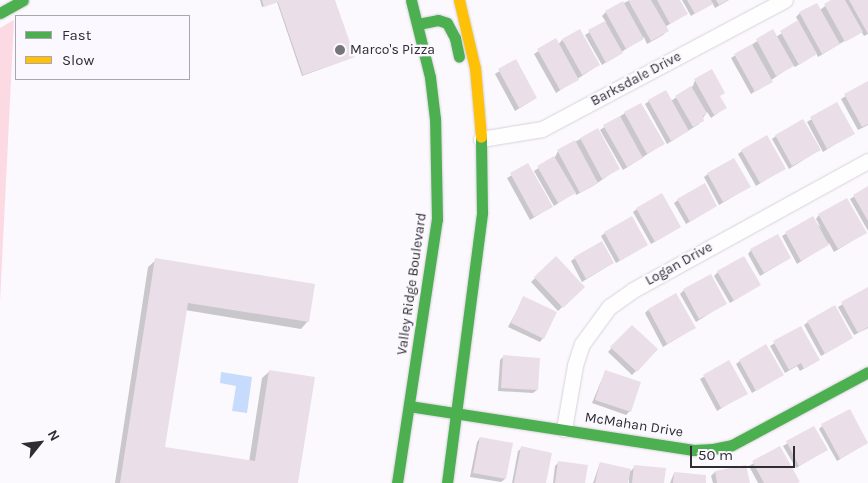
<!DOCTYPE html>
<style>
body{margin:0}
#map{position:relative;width:868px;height:483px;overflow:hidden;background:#fcf9fe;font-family:Karla,sans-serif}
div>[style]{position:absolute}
.green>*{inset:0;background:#fbdae3}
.water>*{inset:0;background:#c7dbfc}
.shadow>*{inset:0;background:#0003}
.building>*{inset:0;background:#eadee8}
.roads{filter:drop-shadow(0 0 1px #d6d3d9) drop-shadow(0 0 1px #d6d3d9)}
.street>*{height:15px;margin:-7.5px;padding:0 7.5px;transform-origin:7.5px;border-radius:7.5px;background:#fffeff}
.fast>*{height:11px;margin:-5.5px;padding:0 5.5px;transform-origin:5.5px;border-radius:5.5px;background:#4caf50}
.slow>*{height:11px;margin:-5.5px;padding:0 5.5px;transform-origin:5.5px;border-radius:5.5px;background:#ffc107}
.dots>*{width:14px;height:14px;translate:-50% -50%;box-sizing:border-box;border:2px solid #fcf8ff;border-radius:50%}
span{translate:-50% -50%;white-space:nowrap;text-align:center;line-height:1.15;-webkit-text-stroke:4.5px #fcf8ff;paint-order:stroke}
.poi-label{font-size:14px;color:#2f2c32}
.left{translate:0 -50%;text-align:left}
.street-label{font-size:14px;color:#2f2c32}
.legend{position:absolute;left:15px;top:15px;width:175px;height:65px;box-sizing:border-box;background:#fcf8ff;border:1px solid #aaa6ad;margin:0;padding:6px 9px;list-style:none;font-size:15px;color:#2f2c32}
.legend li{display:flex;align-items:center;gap:10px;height:25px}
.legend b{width:25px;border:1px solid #aaa6ad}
.north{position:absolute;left:15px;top:418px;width:50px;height:50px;-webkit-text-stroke:4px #fcf8ff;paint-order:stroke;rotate:61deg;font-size:14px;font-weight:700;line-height:20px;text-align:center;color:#2f2c32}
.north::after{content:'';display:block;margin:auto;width:18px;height:22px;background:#2f2c32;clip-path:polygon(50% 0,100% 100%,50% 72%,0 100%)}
.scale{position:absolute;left:690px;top:446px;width:105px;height:22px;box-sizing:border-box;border:2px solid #2f2c32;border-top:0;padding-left:6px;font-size:15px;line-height:18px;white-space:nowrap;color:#2f2c32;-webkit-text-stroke:4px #fcf8ff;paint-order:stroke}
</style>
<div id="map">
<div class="green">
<div style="clip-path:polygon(14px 20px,0 302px,0 28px)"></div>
</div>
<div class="water">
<div style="clip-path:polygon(221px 372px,252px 377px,247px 413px,232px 411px,236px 386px,220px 383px)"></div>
</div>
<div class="shadow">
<div style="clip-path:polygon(260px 0,334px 0,354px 57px,302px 76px,277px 2px,262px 7px)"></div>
<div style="clip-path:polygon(630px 0,679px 0,686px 14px,665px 27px,667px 31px,663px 35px,647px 44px,644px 37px,602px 65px,585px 35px,606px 22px,602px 16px,606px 12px)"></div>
<div style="clip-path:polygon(682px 0,729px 0,715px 8px,712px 2px,691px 16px)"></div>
<div style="clip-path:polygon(833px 0,868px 0,868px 34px,864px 36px,861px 31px,818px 57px,816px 53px,795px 67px,793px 65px,751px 94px,731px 58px,773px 31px,776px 37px,799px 22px,796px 17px,800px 13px,820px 10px)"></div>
<div style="clip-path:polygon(555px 40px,558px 45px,562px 40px,594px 68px,556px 93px,534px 54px)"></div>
<div style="clip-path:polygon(515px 61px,536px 98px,515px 111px,495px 74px)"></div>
<div style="clip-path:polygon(695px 80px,724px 93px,714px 98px,725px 108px,711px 118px,707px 112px,699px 124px,667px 144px,645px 104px,649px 101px,671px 101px,693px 86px)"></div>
<div style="clip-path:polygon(868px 82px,868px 125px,858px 130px,841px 99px)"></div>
<div style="clip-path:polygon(837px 103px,853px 133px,823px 152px,807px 122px)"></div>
<div style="clip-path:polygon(625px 113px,663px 144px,623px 170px,600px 130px)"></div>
<div style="clip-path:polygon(597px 130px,619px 168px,593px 186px,576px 195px,575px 192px,554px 206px,534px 171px,555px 157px,558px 151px)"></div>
<div style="clip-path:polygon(776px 136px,819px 150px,789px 169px,772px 139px)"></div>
<div style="clip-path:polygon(742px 151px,785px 168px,756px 186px,738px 154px)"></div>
<div style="clip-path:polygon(528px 165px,551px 207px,530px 220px,507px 178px)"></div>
<div style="clip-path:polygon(708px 174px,749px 187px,719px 205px,704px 177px)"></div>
<div style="clip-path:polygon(868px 188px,868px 231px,850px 199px)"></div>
<div style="clip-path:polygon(678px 200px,716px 206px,686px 224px,674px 203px)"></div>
<div style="clip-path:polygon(637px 209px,680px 227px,651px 244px,633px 212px)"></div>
<div style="clip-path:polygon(819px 215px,865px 233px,834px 252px,829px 243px,797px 264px,782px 236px,812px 218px,821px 228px,816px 219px)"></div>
<div style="clip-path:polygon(605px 233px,646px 245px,616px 263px,601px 236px)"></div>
<div style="clip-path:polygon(751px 250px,790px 258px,760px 276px,748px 254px)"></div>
<div style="clip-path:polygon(556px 258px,583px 287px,558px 311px,531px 282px)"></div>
<div style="clip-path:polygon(575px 258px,613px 263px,582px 282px,571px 261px)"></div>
<div style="clip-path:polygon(156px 260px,308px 321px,301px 329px,185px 310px,164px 448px,249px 462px,262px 378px,270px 371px,297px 483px,115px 483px,148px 267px)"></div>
<div style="clip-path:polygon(718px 272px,759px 285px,730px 303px,714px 276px)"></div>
<div style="clip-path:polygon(868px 289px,868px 328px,854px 335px,838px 307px)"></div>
<div style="clip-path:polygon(684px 290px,726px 303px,696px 322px,680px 294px)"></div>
<div style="clip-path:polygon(524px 298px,543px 338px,540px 342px,508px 327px)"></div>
<div style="clip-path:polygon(648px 310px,694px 328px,663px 347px,645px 313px)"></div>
<div style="clip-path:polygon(808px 322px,852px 338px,821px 356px,804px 325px)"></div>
<div style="clip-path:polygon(632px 326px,657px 350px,632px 375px,608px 352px)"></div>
<div style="clip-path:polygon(800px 327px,818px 360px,800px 371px,797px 366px,785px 373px,770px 346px)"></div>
<div style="clip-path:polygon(503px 357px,537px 390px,533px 393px,498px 391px,500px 360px)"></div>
<div style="clip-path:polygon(740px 361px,782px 375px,752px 393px,736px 364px)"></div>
<div style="clip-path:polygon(729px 362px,746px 393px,717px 411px,700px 379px)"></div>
<div style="clip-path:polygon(605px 372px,630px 411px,626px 415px,592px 403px)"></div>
<div style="clip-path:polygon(822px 426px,867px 443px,837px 461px,819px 429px)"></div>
<div style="clip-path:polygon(814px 427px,826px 450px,796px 468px,783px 446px)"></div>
<div style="clip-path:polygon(480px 438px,505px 479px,501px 482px,470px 477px,477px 442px)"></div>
<div style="clip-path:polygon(779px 447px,797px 483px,758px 483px,749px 466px)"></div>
<div style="clip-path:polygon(522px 448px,544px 483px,512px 483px,518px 451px)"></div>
<div style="clip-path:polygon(559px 462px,584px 483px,553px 483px,555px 466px)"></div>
<div style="clip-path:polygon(600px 463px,631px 471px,635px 466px,663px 483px,629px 483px,629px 472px,626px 483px,593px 483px)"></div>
<div style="clip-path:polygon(745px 466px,748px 483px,713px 483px,711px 476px,715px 472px)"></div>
<div style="clip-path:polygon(674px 473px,704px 483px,670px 483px)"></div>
</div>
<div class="building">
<div style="clip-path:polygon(262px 0,335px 0,355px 57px,303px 75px,278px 2px,264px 7px)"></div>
<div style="clip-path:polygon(628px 0,651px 0,669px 31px,651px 41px)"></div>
<div style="clip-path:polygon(657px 0,680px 0,688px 14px,670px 24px)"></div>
<div style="clip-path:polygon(687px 0,711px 0,713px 4px,695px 14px)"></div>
<div style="clip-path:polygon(716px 0,728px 0,719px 5px)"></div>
<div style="clip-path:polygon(831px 0,845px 0,863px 32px,845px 42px,824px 4px)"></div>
<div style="clip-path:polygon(849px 0,868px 0,868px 34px)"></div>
<div style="clip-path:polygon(623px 1px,644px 39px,626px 49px,605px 11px)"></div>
<div style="clip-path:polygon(817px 3px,840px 44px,822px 54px,799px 12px)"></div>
<div style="clip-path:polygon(798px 20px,817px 54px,799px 65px,780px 31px)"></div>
<div style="clip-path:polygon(605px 21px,623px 53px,606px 63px,588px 30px)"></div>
<div style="clip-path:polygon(580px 29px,600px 65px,582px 75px,562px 39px)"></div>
<div style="clip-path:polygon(773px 29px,794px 66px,776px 76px,756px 39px)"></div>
<div style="clip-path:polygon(556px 38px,579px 80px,560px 90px,537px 49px)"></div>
<div style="clip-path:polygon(752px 44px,773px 82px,755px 92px,734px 54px)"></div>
<div style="clip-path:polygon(516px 59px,537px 98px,519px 108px,498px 69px)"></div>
<div style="clip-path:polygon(712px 69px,725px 93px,720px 96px,727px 108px,714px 115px,694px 79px)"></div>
<div style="clip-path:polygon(868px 81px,868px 124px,862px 127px,844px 94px)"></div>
<div style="clip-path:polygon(691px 86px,707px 113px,703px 116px,704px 121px,693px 127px,675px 96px)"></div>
<div style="clip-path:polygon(666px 90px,689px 131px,671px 141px,648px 100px)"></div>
<div style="clip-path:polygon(837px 102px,855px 134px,827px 149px,810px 117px)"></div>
<div style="clip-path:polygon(641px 103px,665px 144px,647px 154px,624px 112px)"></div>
<div style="clip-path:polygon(620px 116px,643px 158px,627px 167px,603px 125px)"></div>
<div style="clip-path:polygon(803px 119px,821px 150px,792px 166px,775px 135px)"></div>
<div style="clip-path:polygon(598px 128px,620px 169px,602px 179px,580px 138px)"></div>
<div style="clip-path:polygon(767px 135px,786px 169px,760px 183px,741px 150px)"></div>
<div style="clip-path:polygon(575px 140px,598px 183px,580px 193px,557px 150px)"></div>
<div style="clip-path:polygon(554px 156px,576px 193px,558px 203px,537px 166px)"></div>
<div style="clip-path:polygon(734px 158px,751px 187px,723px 202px,707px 173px)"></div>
<div style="clip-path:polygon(528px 163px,553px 207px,534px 217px,510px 173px)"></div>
<div style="clip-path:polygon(705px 183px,717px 206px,690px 222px,677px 199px)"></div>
<div style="clip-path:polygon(868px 186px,868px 221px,853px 195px)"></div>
<div style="clip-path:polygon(662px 193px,681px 227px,655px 242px,636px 208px)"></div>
<div style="clip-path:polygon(847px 198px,867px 233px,838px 249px,818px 214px)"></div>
<div style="clip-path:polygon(632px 216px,648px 245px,620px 261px,604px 232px)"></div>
<div style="clip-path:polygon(813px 216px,829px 245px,801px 261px,785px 232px)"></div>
<div style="clip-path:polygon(778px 234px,791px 258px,764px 273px,750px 249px)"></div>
<div style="clip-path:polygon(602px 241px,614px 263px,586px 279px,574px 257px)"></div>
<div style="clip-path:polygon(556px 256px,585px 287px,563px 308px,534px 277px)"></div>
<div style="clip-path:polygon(744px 256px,761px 285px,734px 301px,717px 271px)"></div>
<div style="clip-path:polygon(155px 258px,315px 284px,309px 322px,188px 303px,165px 447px,255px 461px,269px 370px,315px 377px,298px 483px,120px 483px)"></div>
<div style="clip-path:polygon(711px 274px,727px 304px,699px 319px,683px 289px)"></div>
<div style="clip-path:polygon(868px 287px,868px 327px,858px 333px,841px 302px)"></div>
<div style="clip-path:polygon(676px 293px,696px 328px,667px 344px,648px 309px)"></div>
<div style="clip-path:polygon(523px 296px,557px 312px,544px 339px,511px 323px)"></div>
<div style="clip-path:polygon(835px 305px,853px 338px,825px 354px,807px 321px)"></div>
<div style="clip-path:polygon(632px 325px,658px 349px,637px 372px,610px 347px)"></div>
<div style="clip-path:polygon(801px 326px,820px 360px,804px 369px,801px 363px,789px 370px,773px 341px)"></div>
<div style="clip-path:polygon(766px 344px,784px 375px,756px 391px,739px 360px)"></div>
<div style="clip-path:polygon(503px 355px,540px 358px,538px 390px,501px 388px)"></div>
<div style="clip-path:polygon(729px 360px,748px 394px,721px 408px,703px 375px)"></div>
<div style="clip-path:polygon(605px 370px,641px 382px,631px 412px,595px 400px)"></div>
<div style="clip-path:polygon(850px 409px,868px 443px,840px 459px,821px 424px)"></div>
<div style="clip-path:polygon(814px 426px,828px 450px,799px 466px,786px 441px)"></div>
<div style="clip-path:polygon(480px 437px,513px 443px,506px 479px,473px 473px)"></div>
<div style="clip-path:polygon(521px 446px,552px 453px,546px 483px,514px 483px)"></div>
<div style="clip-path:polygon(780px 446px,800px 482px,797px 483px,764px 483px,752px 461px)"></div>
<div style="clip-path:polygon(558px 461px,588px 465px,585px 483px,555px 483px)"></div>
<div style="clip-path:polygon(600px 462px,631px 469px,628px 483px,595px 483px)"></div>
<div style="clip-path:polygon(634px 465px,666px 468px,664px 483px,632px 483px)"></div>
<div style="clip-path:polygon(746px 465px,750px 483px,717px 483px,715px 471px)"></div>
<div style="clip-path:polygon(674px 472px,706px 475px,706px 483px,673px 483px)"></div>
</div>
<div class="roads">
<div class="street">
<div style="left:481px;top:139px;width:62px;rotate:-9.3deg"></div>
<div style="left:542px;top:129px;width:275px;rotate:-28deg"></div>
<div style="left:564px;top:429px;width:65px;rotate:-80.2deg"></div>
<div style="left:575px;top:365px;width:22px;rotate:-72deg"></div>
<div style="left:582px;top:344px;width:46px;rotate:-53.9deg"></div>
<div style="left:609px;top:307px;width:29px;rotate:-35deg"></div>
<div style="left:633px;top:290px;width:268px;rotate:-28.8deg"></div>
</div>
<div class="fast">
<div style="left:0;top:13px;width:26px;rotate:-29deg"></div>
<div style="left:418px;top:24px;width:20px;rotate:-11deg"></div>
<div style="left:438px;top:20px;width:9px;rotate:18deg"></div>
<div style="left:447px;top:23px;width:17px;rotate:62deg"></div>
<div style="left:455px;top:38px;width:19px;rotate:78deg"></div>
<div style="left:409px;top:406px;width:288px;rotate:8.8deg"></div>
<div style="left:694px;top:450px;width:19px;rotate:-3deg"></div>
<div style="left:713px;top:449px;width:19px;rotate:-12deg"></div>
<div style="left:732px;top:445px;width:154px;rotate:-28.2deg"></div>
<div style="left:397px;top:483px;width:267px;rotate:-81.4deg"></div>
<div style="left:437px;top:219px;width:100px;rotate:-91.1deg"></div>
<div style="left:435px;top:119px;width:42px;rotate:-96.8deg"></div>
<div style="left:430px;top:77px;width:79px;rotate:-103.9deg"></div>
<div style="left:447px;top:483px;width:273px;rotate:-82.6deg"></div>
<div style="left:482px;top:212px;width:75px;rotate:-90.8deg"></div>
</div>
<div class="slow">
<div style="left:459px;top:0;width:70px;rotate:76.8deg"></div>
<div style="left:475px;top:68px;width:69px;rotate:85deg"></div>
</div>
</div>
<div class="dots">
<div style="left:340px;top:50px;background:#777479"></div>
</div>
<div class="poi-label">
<span class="left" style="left:350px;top:50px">Marco's Pizza</span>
</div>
<div class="street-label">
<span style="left:636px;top:79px;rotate:-28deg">Barksdale Drive</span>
<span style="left:679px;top:264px;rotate:-29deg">Logan Drive</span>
<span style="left:412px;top:284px;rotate:-82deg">Valley Ridge Boulevard</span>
<span style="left:634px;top:425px;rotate:9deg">McMahan Drive</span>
</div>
<ul class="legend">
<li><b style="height:6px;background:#4caf50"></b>Fast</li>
<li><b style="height:6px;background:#ffc107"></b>Slow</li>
</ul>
<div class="north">N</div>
<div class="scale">50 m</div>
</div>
